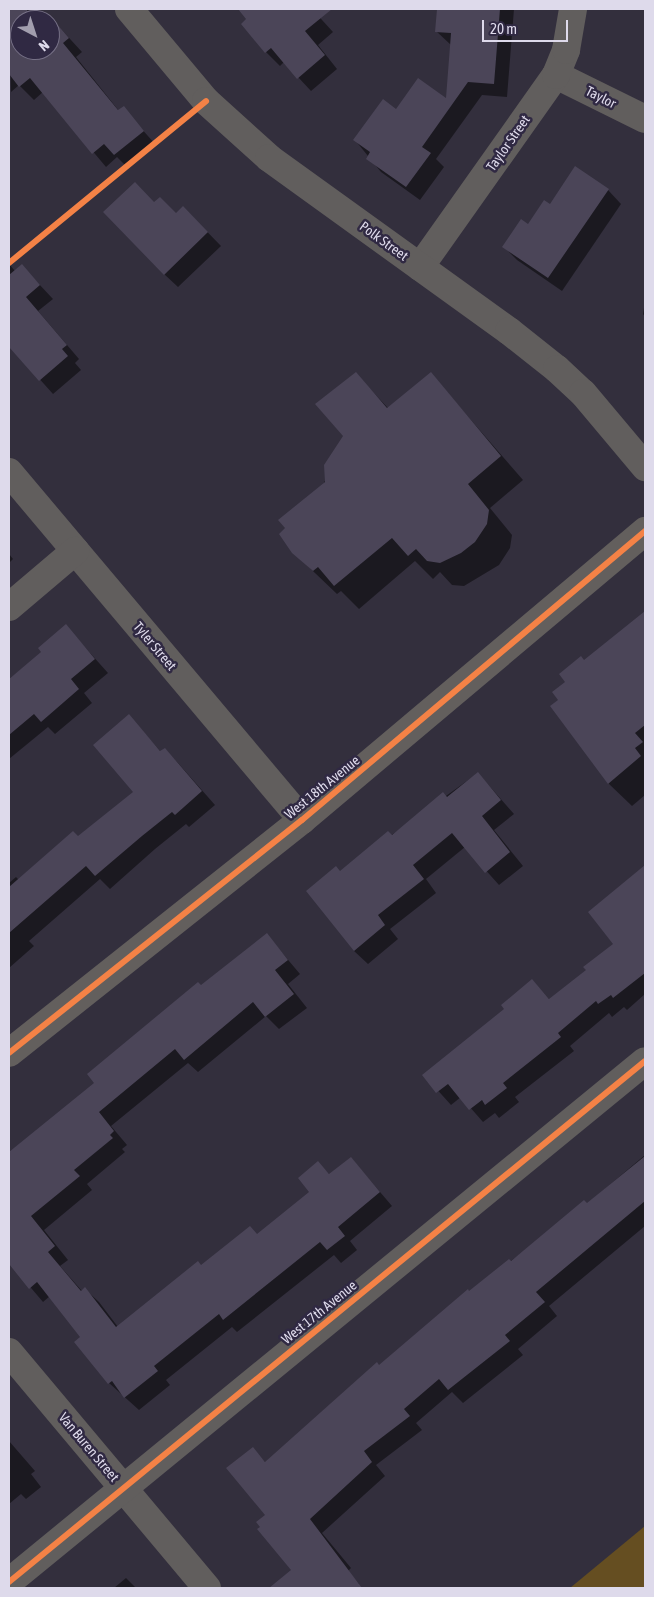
<!DOCTYPE html>
<style>
body{margin:0}
#map{position:relative;width:654px;height:1597px;overflow:hidden;background:#332f3d;font-family:"Asap Condensed",sans-serif}
div>[style]{position:absolute}
.green>*{inset:0;background:#654e21}
.shadow>*{inset:0;background:#0007}
.building>*{inset:0;background:#4b4558}
.minor>*{height:28px;margin:-14px;padding:0 14px;transform-origin:14px;border-radius:14px;background:#615e5d}
.tertiary>*{height:28px;margin:-14px;padding:0 14px;transform-origin:14px;border-radius:14px;background:#615e5d}
.secondary>*{height:28px;margin:-14px;padding:0 14px;transform-origin:14px;border-radius:14px;background:#635f5d}
.cycleway>*{height:6px;margin:-3px;padding:0 3px;transform-origin:3px;border-radius:3px;background:#f48246}
span{translate:-50% -50%;white-space:nowrap;text-align:center;line-height:1.15;-webkit-text-stroke:5px #302943;paint-order:stroke}
.street-label{font-size:14px;color:#dedaeb}
.frame{position:absolute;inset:0;border:10px solid #dedaeb;pointer-events:none}
.north{position:absolute;left:10px;top:10px;width:50px;height:50px;box-sizing:border-box;background:#302943;border:1px solid #767086;border-radius:50%;rotate:140deg;font-size:14px;font-weight:700;line-height:20px;text-align:center;color:#dedaeb}
.north::after{content:'';display:block;margin:auto;width:18px;height:22px;background:#a29eae;clip-path:polygon(50% 0,100% 100%,50% 72%,0 100%)}
.scale{position:absolute;left:482px;top:20px;width:86px;height:22px;box-sizing:border-box;border:2px solid #dedaeb;border-top:0;padding-left:6px;font-size:15px;line-height:18px;white-space:nowrap;color:#dedaeb;-webkit-text-stroke:4px #302943;paint-order:stroke}
</style>
<div id="map">
<div class="green">
<div style="clip-path:polygon(645px 1526px,645px 1588px,570px 1588px)"></div>
</div>
<div class="shadow">
<div style="clip-path:polygon(9px 9px,27px 9px,36px 20px,20px 20px,20px 50px,50px 50px,50px 20px,45px 20px,49px 16px,82px 52px,76px 57px,119px 111px,123px 108px,156px 145px,128px 168px,117px 157px,106px 167px,43px 92px,34px 100px,19px 85px,11px 92px)"></div>
<div style="clip-path:polygon(239px 9px,289px 9px,294px 14px,300px 9px,312px 9px,333px 32px,318px 45px,337px 69px,311px 91px,284px 62px,280px 66px,266px 52px,243px 24px,248px 20px)"></div>
<div style="clip-path:polygon(438px 9px,514px 9px,507px 97px,482px 95px,436px 159px,444px 167px,420px 200px,381px 172px,355px 140px,397px 110px,447px 101px,451px 45px,436px 31px)"></div>
<div style="clip-path:polygon(608px 190px,621px 204px,562px 291px,517px 260px,504px 247px,550px 206px)"></div>
<div style="clip-path:polygon(154px 204px,176px 215px,183px 207px,221px 246px,178px 287px,164px 274px)"></div>
<div style="clip-path:polygon(9px 264px,15px 271px,22px 266px,53px 299px,38px 311px,79px 359px,75px 363px,81px 370px,53px 394px,9px 345px)"></div>
<div style="clip-path:polygon(645px 302px,645px 317px,643px 314px)"></div>
<div style="clip-path:polygon(356px 374px,388px 408px,431px 374px,523px 480px,490px 508px,512px 535px,510px 548px,499px 565px,464px 586px,452px 585px,440px 572px,433px 579px,415px 561px,359px 609px,341px 591px,337px 594px,293px 552px,345px 436px)"></div>
<div style="clip-path:polygon(9px 554px,13px 559px,9px 563px)"></div>
<div style="clip-path:polygon(645px 613px,645px 795px,632px 806px,608px 783px,560px 700px,567px 683px,584px 662px)"></div>
<div style="clip-path:polygon(66px 626px,108px 673px,84px 693px,92px 703px,55px 734px,48px 727px,9px 759px,9px 679px,43px 652px)"></div>
<div style="clip-path:polygon(129px 716px,161px 752px,165px 749px,178px 763px,215px 805px,189px 827px,186px 824px,155px 849px,110px 889px,100px 879px,29px 941px,34px 946px,9px 968px,9px 883px,16px 877px,19px 880px,78px 837px,135px 792px)"></div>
<div style="clip-path:polygon(478px 773px,514px 814px,494px 830px,523px 866px,499px 885px,465px 847px,426px 879px,436px 893px,390px 929px,398px 939px,368px 964px,354px 951px,340px 872px)"></div>
<div style="clip-path:polygon(645px 866px,645px 994px,627px 1010px,624px 1007px,612px 1017px,609px 1013px,570px 1046px,574px 1051px,515px 1097px,519px 1102px,499px 1118px,495px 1113px,483px 1122px,461px 1097px,451px 1105px,424px 1075px,506px 1009px,532px 980px,550px 1000px,588px 971px,615px 944px,589px 912px)"></div>
<div style="clip-path:polygon(267px 935px,300px 974px,288px 984px,307px 1008px,279px 1029px,266px 1016px,198px 1072px,188px 1063px,111px 1126px,127px 1145px,122px 1149px,125px 1152px,87px 1184px,92px 1190px,44px 1230px,68px 1260px,60px 1266px,82px 1291px,85px 1289px,99px 1302px,118px 1327px,201px 1266px,258px 1235px,311px 1192px,318px 1163px,330px 1175px,351px 1158px,392px 1206px,350px 1241px,357px 1250px,341px 1263px,334px 1255px,237px 1332px,232px 1327px,166px 1380px,170px 1385px,139px 1410px,109px 1383px,76px 1342px,81px 1337px,50px 1296px,43px 1302px,9px 1262px,9px 1154px,96px 1083px,201px 987px)"></div>
<div style="clip-path:polygon(645px 1155px,645px 1226px,549px 1306px,557px 1316px,518px 1349px,523px 1355px,463px 1403px,452px 1392px,416px 1423px,422px 1430px,376px 1465px,385px 1476px,322px 1533px,351px 1568px,348px 1571px,359px 1584px,353px 1588px,280px 1588px,277px 1584px,293px 1570px,266px 1515px,253px 1449px,266px 1463px,469px 1292px,587px 1204px)"></div>
<div style="clip-path:polygon(9px 1441px,35px 1471px,31px 1474px,41px 1487px,26px 1499px,21px 1494px,9px 1504px)"></div>
<div style="clip-path:polygon(126px 1578px,136px 1588px,114px 1588px)"></div>
</div>
<div class="building">
<div style="clip-path:polygon(9px 9px,26px 9px,36px 20px,20px 20px,20px 50px,50px 50px,50px 20px,43px 20px,49px 15px,69px 38px,63px 43px,118px 110px,124px 106px,144px 131px,114px 155px,104px 144px,92px 154px,30px 78px,19px 87px,9px 74px)"></div>
<div style="clip-path:polygon(238px 9px,332px 9px,305px 31px,325px 55px,297px 79px,271px 48px,265px 53px,241px 24px,246px 19px)"></div>
<div style="clip-path:polygon(437px 9px,500px 9px,494px 84px,468px 82px,422px 147px,431px 153px,406px 187px,366px 159px,370px 152px,353px 140px,383px 99px,396px 109px,418px 78px,446px 98px,451px 33px,435px 32px)"></div>
<div style="clip-path:polygon(575px 166px,609px 189px,548px 278px,502px 247px,521px 219px,528px 224px,544px 200px,550px 204px)"></div>
<div style="clip-path:polygon(135px 182px,154px 202px,160px 197px,176px 213px,183px 206px,208px 232px,164px 275px,103px 212px)"></div>
<div style="clip-path:polygon(22px 264px,40px 285px,26px 297px,67px 345px,62px 349px,68px 356px,39px 381px,9px 347px,9px 275px)"></div>
<div style="clip-path:polygon(356px 372px,387px 408px,431px 372px,501px 456px,468px 484px,489px 510px,487px 524px,475px 542px,461px 553px,440px 563px,427px 561px,416px 549px,408px 556px,392px 538px,334px 586px,318px 567px,313px 571px,292px 553px,279px 534px,285px 528px,278px 520px,325px 482px,324px 465px,343px 436px,315px 404px)"></div>
<div style="clip-path:polygon(645px 611px,645px 725px,635px 733px,643px 742px,635px 748px,641px 756px,608px 784px,550px 706px,558px 700px,552px 692px,565px 682px,559px 674px,581px 656px,584px 660px)"></div>
<div style="clip-path:polygon(66px 624px,95px 659px,71px 679px,79px 689px,41px 722px,34px 714px,9px 735px,9px 679px,41px 652px,38px 648px)"></div>
<div style="clip-path:polygon(129px 714px,160px 751px,165px 748px,202px 791px,175px 815px,172px 812px,142px 836px,95px 876px,86px 866px,9px 933px,9px 887px,73px 831px,78px 836px,133px 792px,93px 745px)"></div>
<div style="clip-path:polygon(478px 772px,501px 800px,482px 816px,510px 852px,485px 873px,452px 833px,413px 865px,424px 879px,378px 915px,385px 925px,354px 951px,306px 891px,336px 866px,340px 871px,388px 831px,392px 835px,443px 792px,447px 797px)"></div>
<div style="clip-path:polygon(645px 865px,645px 973px,613px 998px,611px 995px,598px 1004px,596px 1001px,558px 1033px,561px 1037px,503px 1083px,507px 1088px,485px 1105px,482px 1100px,469px 1110px,448px 1084px,436px 1093px,422px 1075px,504px 1009px,501px 1005px,532px 979px,549px 999px,586px 970px,583px 967px,613px 944px,588px 912px)"></div>
<div style="clip-path:polygon(267px 933px,288px 960px,275px 970px,294px 994px,265px 1017px,253px 1002px,184px 1060px,175px 1049px,99px 1112px,114px 1131px,110px 1135px,113px 1138px,74px 1170px,80px 1176px,31px 1216px,55px 1246px,48px 1252px,81px 1291px,85px 1287px,116px 1327px,198px 1261px,201px 1265px,250px 1226px,257px 1234px,309px 1192px,298px 1178px,318px 1161px,329px 1174px,351px 1157px,380px 1192px,338px 1227px,345px 1236px,327px 1250px,320px 1242px,223px 1320px,219px 1314px,154px 1366px,158px 1371px,124px 1398px,112px 1381px,108px 1384px,74px 1342px,80px 1337px,37px 1282px,29px 1289px,9px 1264px,9px 1152px,94px 1083px,87px 1074px,198px 982px,201px 985px)"></div>
<div style="clip-path:polygon(645px 1156px,645px 1201px,536px 1292px,545px 1302px,505px 1335px,510px 1341px,448px 1390px,439px 1379px,404px 1409px,410px 1416px,364px 1451px,372px 1462px,310px 1519px,362px 1588px,269px 1588px,291px 1570px,257px 1529px,260px 1527px,256px 1522px,265px 1515px,226px 1468px,253px 1447px,265px 1462px,377px 1362px,379px 1365px,468px 1289px,469px 1291px,509px 1259px,511px 1261px,584px 1200px,587px 1203px)"></div>
</div>
<div class="minor">
<div style="left:556px;top:75px;width:99px;rotate:26.3deg"></div>
<div style="left:420px;top:267px;width:235px;rotate:-54.7deg"></div>
<div style="left:556px;top:75px;width:27px;rotate:-68deg"></div>
<div style="left:566px;top:50px;width:42px;rotate:-80.3deg"></div>
<div style="left:9px;top:472px;width:455px;rotate:49.9deg"></div>
<div style="left:9px;top:607px;width:87px;rotate:-40.3deg"></div>
<div style="left:9px;top:1352px;width:308px;rotate:50deg"></div>
<div style="left:9px;top:1582px;width:822px;rotate:-39.32deg"></div>
</div>
<div class="tertiary">
<div style="left:129px;top:9px;width:120px;rotate:50.1deg"></div>
<div style="left:206px;top:101px;width:85px;rotate:42.1deg"></div>
<div style="left:269px;top:158px;width:296px;rotate:35.8deg"></div>
<div style="left:509px;top:331px;width:61px;rotate:38.4deg"></div>
<div style="left:557px;top:369px;width:35px;rotate:43deg"></div>
<div style="left:583px;top:393px;width:97px;rotate:50deg"></div>
</div>
<div class="secondary">
<div style="left:9px;top:1053px;width:374px;rotate:-38.5deg"></div>
<div style="left:302px;top:820px;width:449px;rotate:-40.1deg"></div>
</div>
<div class="cycleway">
<div style="left:9px;top:263px;width:255px;rotate:-39.4deg"></div>
<div style="left:9px;top:1053px;width:374px;rotate:-38.5deg"></div>
<div style="left:302px;top:820px;width:449px;rotate:-40.1deg"></div>
<div style="left:9px;top:1582px;width:822px;rotate:-39.32deg"></div>
</div>
<div class="street-label">
<span style="left:601px;top:97px;rotate:27deg">Taylor</span>
<span style="left:508px;top:143px;rotate:-55deg">Taylor Street</span>
<span style="left:384px;top:241px;rotate:36deg">Polk Street</span>
<span style="left:155px;top:646px;rotate:50deg">Tyler Street</span>
<span style="left:322px;top:787px;rotate:-39deg">West 18th Avenue</span>
<span style="left:319px;top:1312px;rotate:-39deg">West 17th Avenue</span>
<span style="left:89px;top:1447px;rotate:50deg">Van Buren Street</span>
</div>
<div class="frame"></div>
<div class="north">N</div>
<div class="scale">20 m</div>
</div>
